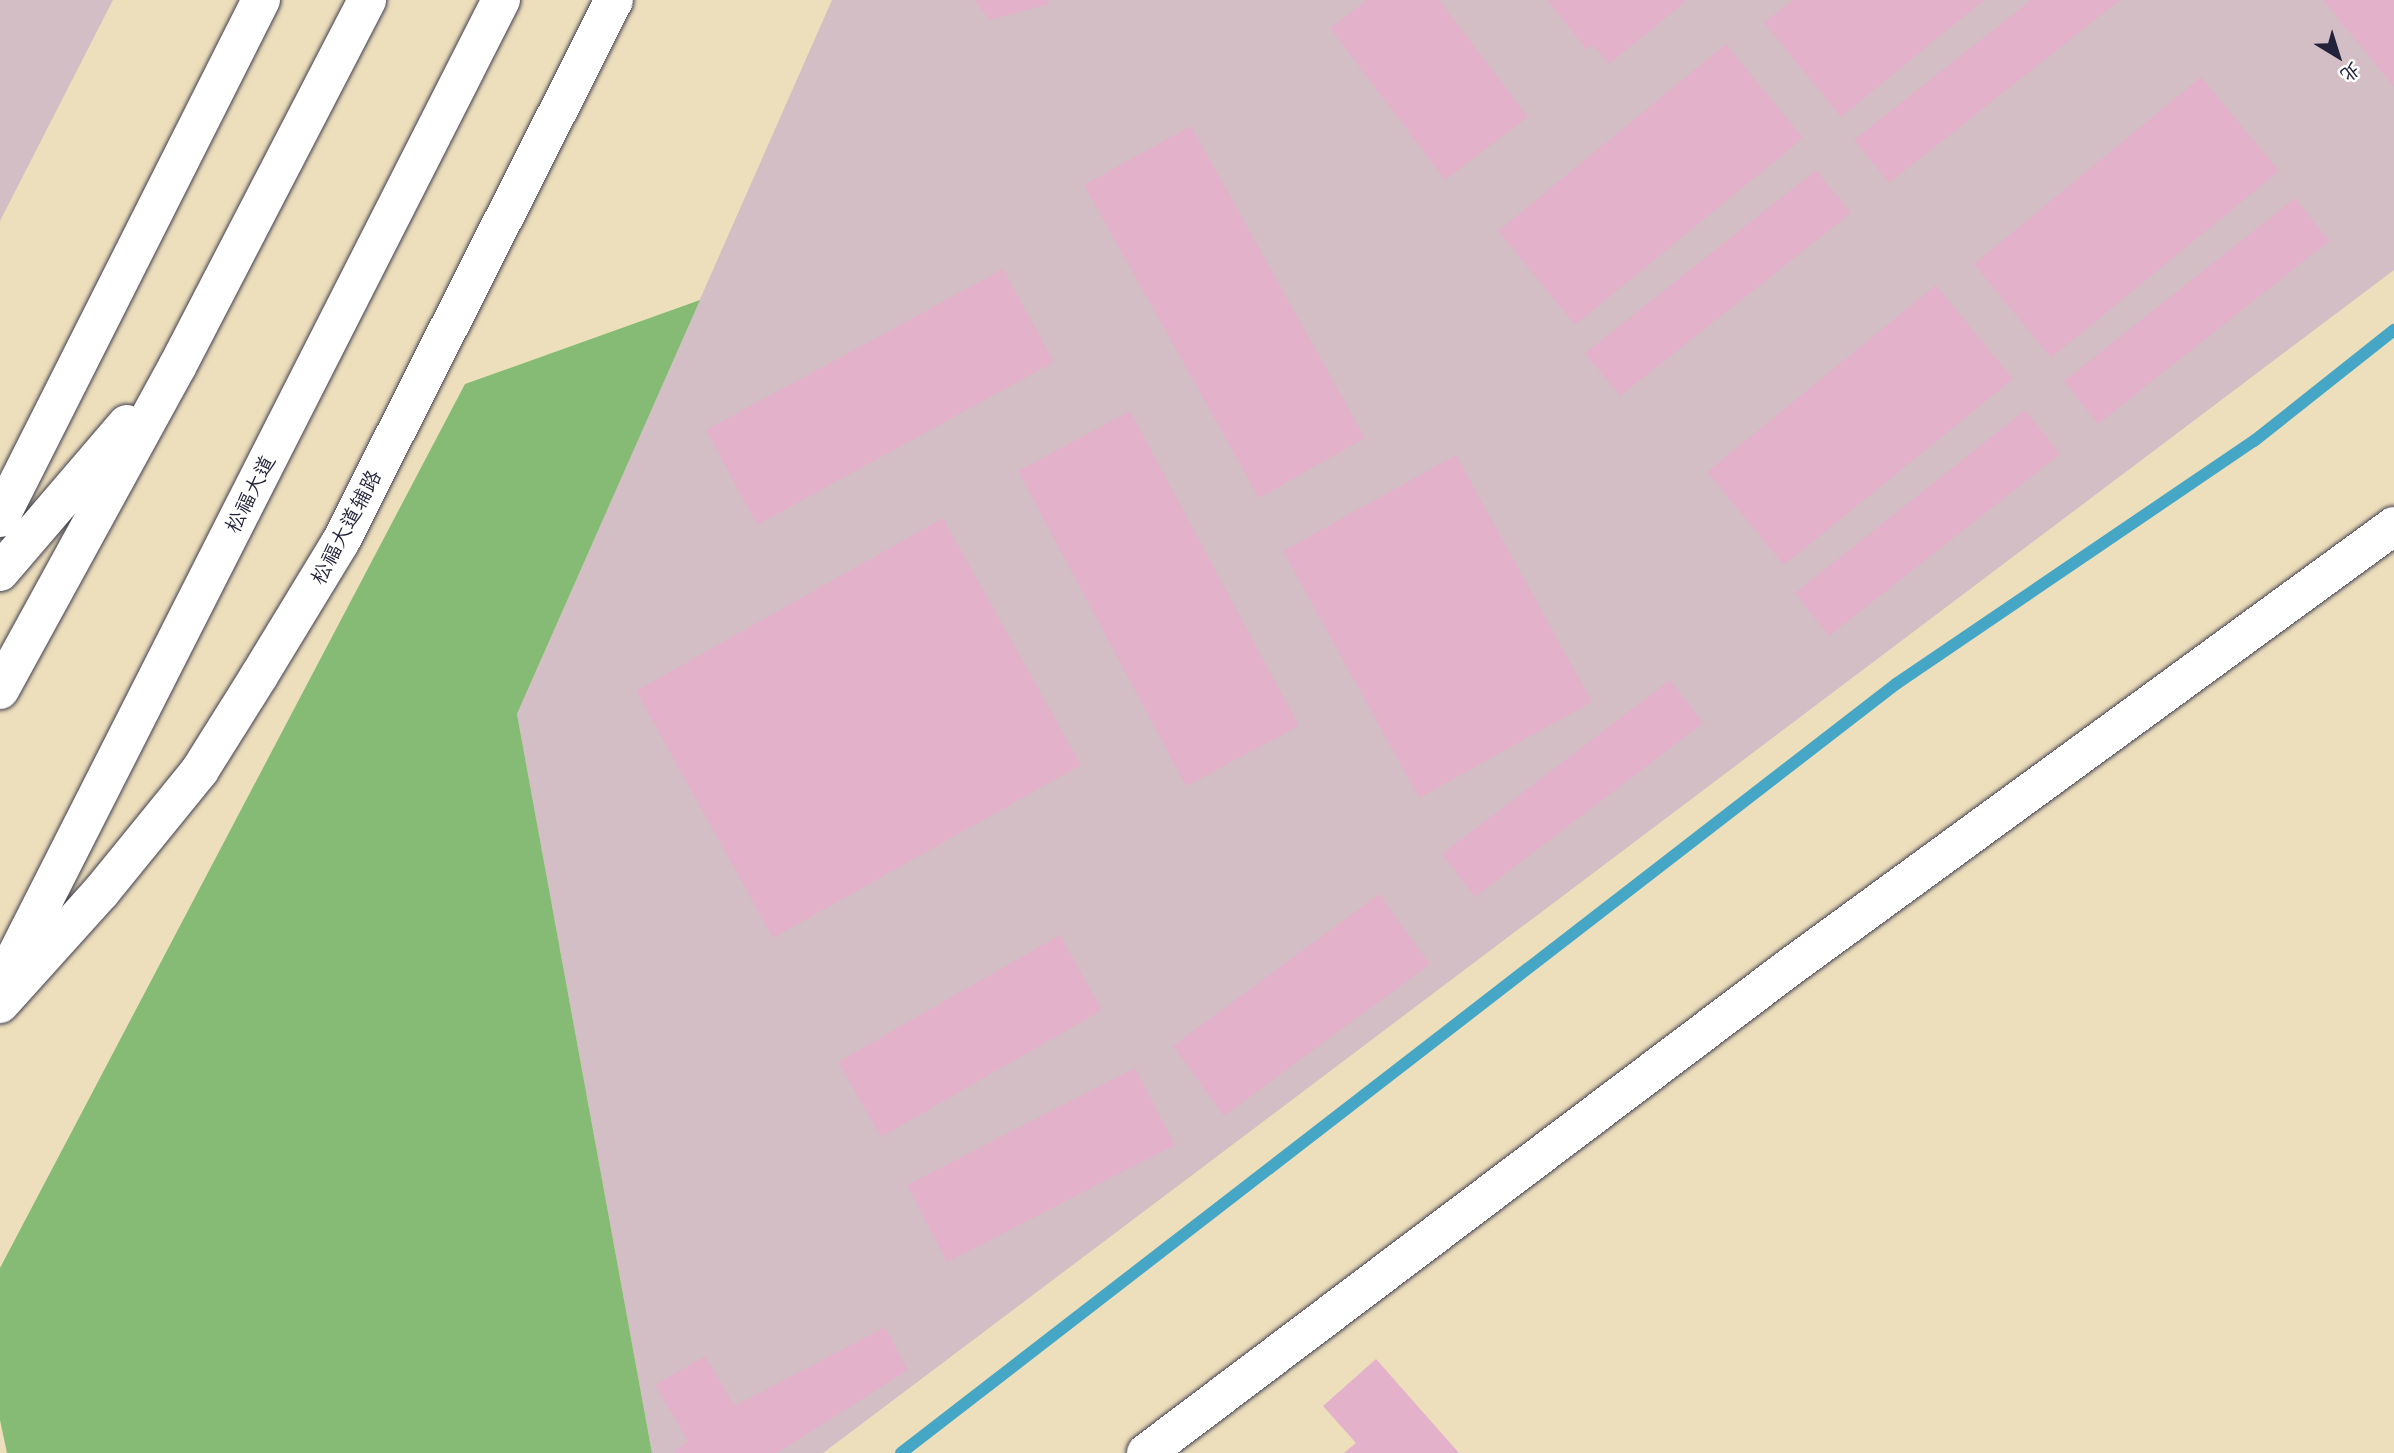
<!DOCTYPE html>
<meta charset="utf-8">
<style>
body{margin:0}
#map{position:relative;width:2394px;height:1453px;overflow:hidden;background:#eddfbc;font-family:"Patrick Hand","LXGW WenKai TC",sans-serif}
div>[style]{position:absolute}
.industrial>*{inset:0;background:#d2bec4}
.forest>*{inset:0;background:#86bb75}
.stream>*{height:12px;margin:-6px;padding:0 6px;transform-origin:6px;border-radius:6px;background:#46a6c5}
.building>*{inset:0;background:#e3b1c9}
.roads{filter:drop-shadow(0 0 2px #403e4e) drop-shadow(0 0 2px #403e4e)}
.tertiary>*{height:38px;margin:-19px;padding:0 19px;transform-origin:19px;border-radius:19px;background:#fff}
.secondary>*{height:38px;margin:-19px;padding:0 19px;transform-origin:19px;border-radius:19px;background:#fff}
.primary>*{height:38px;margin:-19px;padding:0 19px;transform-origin:19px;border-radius:19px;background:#fff}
span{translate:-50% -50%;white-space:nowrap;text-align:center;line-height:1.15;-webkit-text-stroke:6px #fff;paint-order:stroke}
.street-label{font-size:21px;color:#22223b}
.north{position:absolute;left:2303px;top:21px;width:70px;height:70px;-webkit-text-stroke:5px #fff;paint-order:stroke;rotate:142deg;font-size:19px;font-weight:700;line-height:28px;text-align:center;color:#22223b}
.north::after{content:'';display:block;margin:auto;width:24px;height:32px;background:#22223b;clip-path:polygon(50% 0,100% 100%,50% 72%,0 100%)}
</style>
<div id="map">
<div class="industrial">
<div style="clip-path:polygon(0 0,113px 0,0 221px)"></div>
<div style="clip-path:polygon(832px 0,2394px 0,2394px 270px,823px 1453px,652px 1453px,517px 714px)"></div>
</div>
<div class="forest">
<div style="clip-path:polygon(700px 300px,517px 714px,652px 1453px,7px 1453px,0 1420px,0 1268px,465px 384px)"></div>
</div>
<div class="stream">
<div style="left:901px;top:1453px;width:1258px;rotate:-37.7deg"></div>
<div style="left:1896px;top:684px;width:433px;rotate:-34.2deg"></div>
<div style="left:2254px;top:441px;width:179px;rotate:-38.4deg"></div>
</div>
<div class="building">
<div style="clip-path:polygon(974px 0,1046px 0,1049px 4px,990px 20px)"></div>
<div style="clip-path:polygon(1367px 0,1439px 0,1528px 117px,1445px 180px,1330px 28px)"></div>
<div style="clip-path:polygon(1547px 0,1684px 0,1685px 2px,1609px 64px,1593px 45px,1587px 50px)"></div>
<div style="clip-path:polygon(1792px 0,1984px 0,1841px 117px,1764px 23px)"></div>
<div style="clip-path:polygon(2031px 0,2120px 0,1889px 183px,1854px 140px)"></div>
<div style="clip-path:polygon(2323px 0,2394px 0,2394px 87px)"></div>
<div style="clip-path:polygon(1726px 44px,1803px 138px,1575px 325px,1498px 231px)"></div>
<div style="clip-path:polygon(2201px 77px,2279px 171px,2051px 358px,1974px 264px)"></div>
<div style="clip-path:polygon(1191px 126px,1365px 438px,1259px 498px,1084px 185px)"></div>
<div style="clip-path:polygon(1816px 170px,1851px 213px,1620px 396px,1585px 353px)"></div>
<div style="clip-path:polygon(2295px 198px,2329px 241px,2098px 424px,2064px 381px)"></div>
<div style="clip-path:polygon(1003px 269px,1054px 362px,757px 525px,706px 430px)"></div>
<div style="clip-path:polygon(1936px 285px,2013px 379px,1784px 565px,1707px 472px)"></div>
<div style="clip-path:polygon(2025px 410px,2060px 454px,1829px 636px,1795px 593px)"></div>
<div style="clip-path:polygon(1130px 411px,1299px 726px,1186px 786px,1018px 471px)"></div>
<div style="clip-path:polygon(1456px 455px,1592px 702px,1419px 798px,1283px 551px)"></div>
<div style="clip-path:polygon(943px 518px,1081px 765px,773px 938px,636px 691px)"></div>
<div style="clip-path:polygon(1670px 680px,1703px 723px,1475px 897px,1442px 854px)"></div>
<div style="clip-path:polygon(1379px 894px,1430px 964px,1224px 1116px,1173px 1046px)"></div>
<div style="clip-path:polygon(1060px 935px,1102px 1010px,881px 1137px,838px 1062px)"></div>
<div style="clip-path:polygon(1135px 1068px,1175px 1145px,947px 1262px,907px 1185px)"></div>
<div style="clip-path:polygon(885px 1327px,908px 1370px,777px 1453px,673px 1453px,688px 1441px,655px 1385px,705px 1356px,735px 1406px)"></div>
<div style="clip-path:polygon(1376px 1359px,1459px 1453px,1344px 1453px,1356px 1443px,1323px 1406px)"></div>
</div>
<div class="roads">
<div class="tertiary">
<div style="left:1146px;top:1453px;width:807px;rotate:-37.04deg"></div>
<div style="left:1790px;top:967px;width:748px;rotate:-36.13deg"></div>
</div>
<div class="secondary">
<div style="left:0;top:518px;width:580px;rotate:-63.26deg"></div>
<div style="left:0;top:1004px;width:151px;rotate:-48deg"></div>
<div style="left:101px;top:892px;width:157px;rotate:-50.9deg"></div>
<div style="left:200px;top:770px;width:111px;rotate:-57.9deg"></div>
<div style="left:259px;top:676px;width:156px;rotate:-58.7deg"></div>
<div style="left:340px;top:543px;width:608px;rotate:-63.22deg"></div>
</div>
<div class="primary">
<div style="left:0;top:572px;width:195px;rotate:-49.4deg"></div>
<div style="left:0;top:690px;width:368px;rotate:-61.3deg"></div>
<div style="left:177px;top:367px;width:413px;rotate:-62.6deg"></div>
<div style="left:0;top:987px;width:1107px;rotate:-63.09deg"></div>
</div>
</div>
<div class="street-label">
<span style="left:250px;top:494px;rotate:-63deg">松福大道</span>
<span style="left:346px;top:527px;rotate:-62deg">松福大道辅路</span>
</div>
<div class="north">北</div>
</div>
